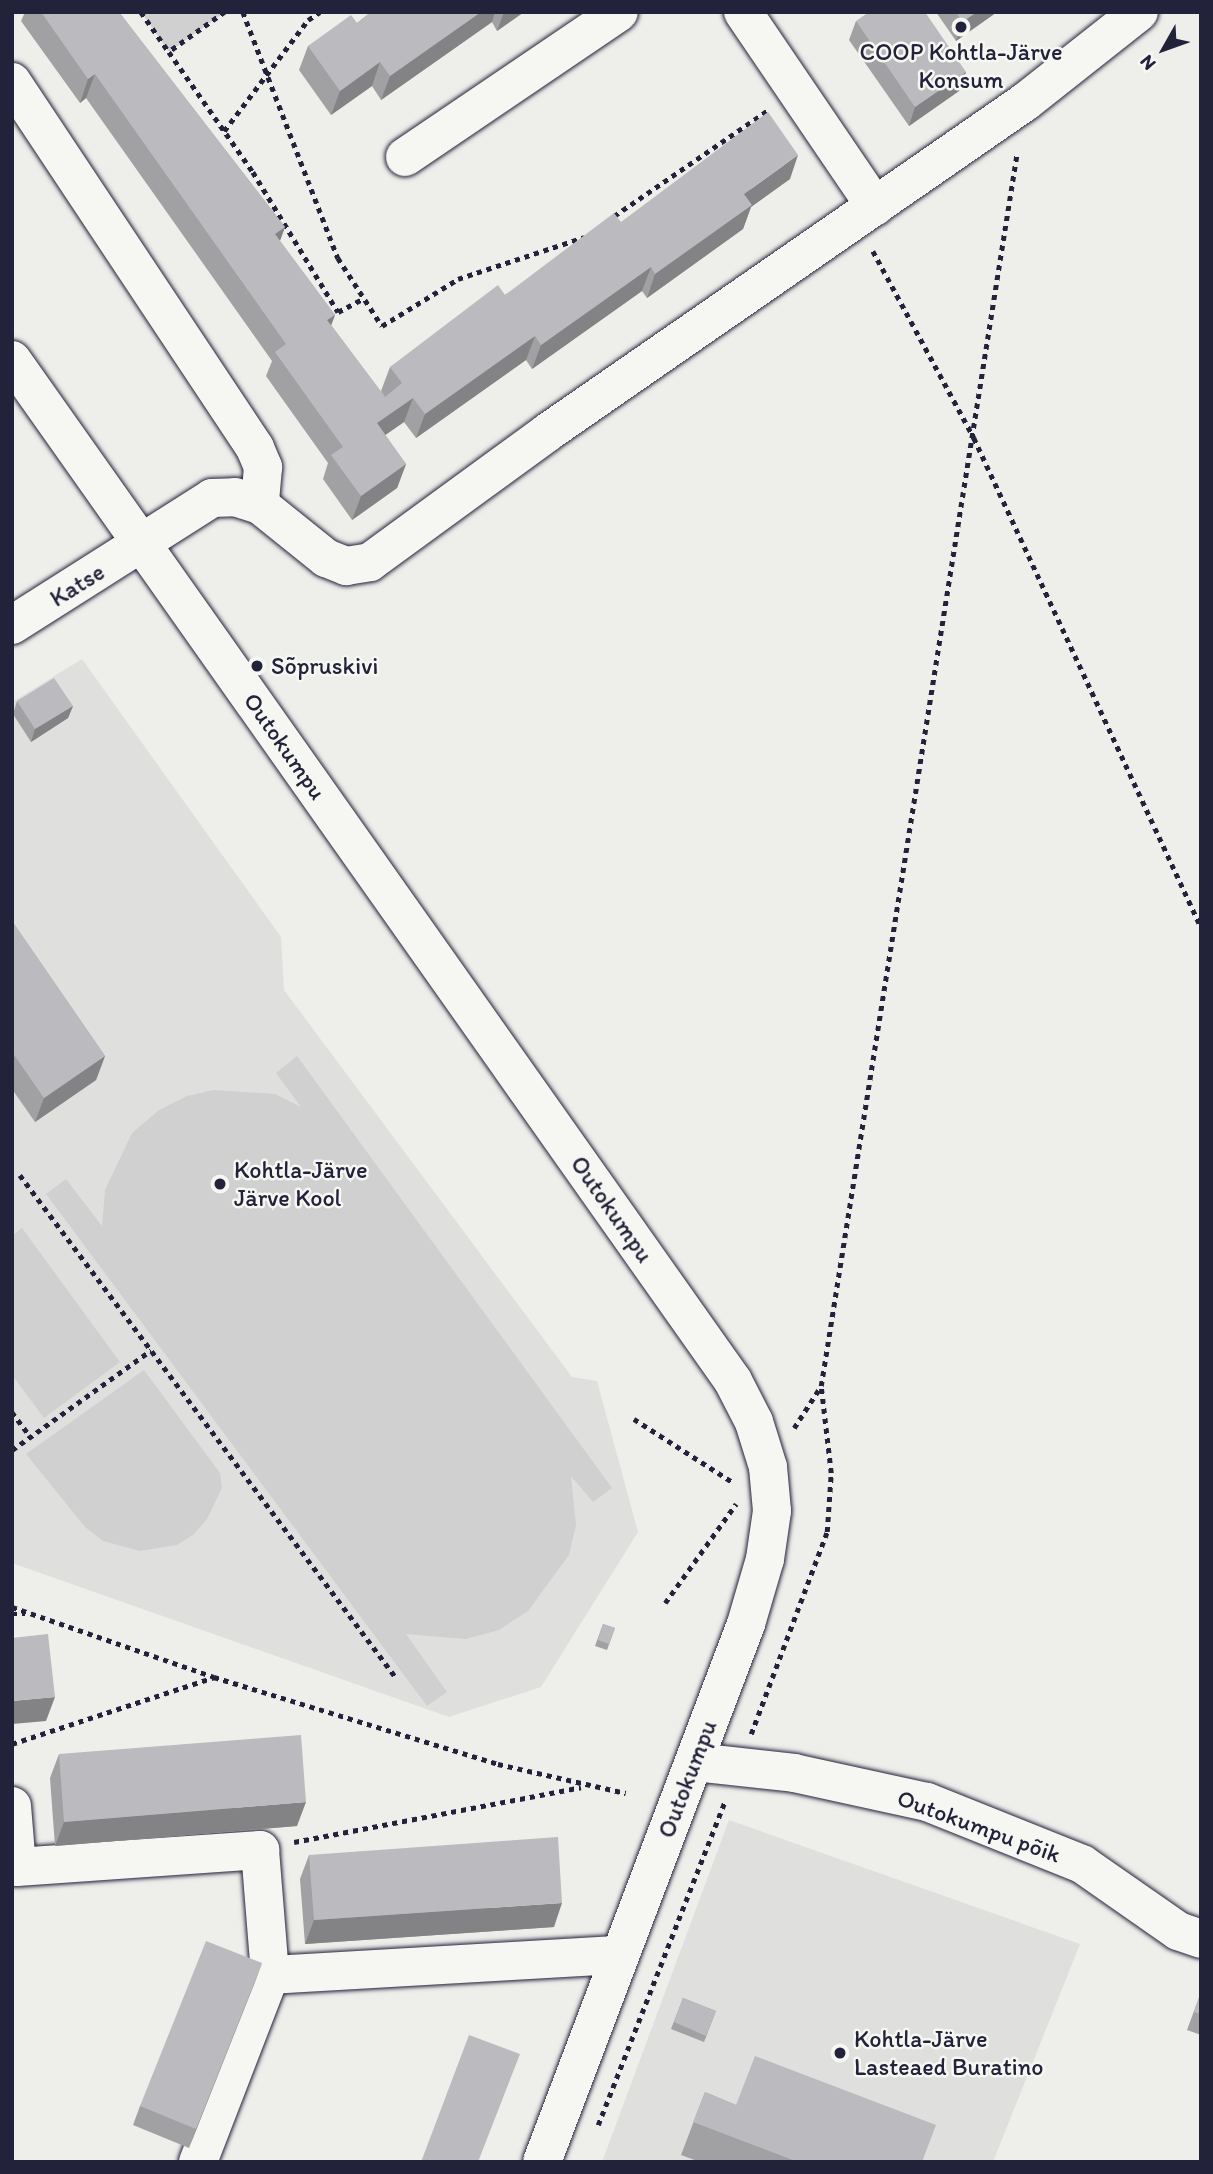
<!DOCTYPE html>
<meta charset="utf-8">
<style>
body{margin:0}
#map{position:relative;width:1213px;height:2174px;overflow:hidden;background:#eeeeeb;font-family:Itim,sans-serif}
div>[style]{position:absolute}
.built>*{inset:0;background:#dfdfde}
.green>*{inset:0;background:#d0d0d1}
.path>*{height:4.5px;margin-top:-2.25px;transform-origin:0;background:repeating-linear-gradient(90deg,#22223b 0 5px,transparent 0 10px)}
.roads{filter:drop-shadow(0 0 2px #22223b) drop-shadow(0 0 2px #22223b)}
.minor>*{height:38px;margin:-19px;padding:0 19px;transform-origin:19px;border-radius:19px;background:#f6f6f2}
.wall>*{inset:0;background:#a1a1a4}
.shaded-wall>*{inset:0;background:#838386}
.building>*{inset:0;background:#bbbbbf}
.dots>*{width:19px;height:19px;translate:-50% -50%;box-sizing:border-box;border:4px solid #f6f6f2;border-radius:50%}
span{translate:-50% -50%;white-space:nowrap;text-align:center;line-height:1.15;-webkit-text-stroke:5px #f6f6f2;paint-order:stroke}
.poi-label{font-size:24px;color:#22223b}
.left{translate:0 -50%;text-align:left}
.street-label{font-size:24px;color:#22223b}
.frame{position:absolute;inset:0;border:14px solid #22223b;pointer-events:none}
.north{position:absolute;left:1129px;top:14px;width:70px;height:70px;-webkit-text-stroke:5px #f6f6f2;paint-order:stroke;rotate:230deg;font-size:19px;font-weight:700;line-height:28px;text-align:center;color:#22223b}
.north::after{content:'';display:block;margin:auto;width:24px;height:32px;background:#22223b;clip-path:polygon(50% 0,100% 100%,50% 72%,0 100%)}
</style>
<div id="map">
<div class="built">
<div style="clip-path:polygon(82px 659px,281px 937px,284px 990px,572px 1377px,597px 1381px,638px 1532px,541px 1687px,449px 1717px,12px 1563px,12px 702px)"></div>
<div style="clip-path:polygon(729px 1820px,1080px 1944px,993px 2162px,602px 2162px)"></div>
</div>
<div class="green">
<div style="clip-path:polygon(141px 12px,225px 12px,169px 52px)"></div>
<div style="clip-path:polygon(297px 1056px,612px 1488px,593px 1502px,571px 1476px,576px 1525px,569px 1555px,528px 1611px,499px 1630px,466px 1639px,406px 1634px,447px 1692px,427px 1706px,46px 1194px,66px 1179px,102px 1226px,105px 1190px,132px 1133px,159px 1110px,187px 1096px,214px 1090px,275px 1094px,301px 1107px,276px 1073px)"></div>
<div style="clip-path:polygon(22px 1228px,120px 1362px,44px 1418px,12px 1375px,12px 1236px)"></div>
<div style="clip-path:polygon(144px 1370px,220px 1473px,222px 1488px,207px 1519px,194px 1534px,177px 1545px,140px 1551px,103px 1541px,85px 1527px,26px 1454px)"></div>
</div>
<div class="path">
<div style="left:141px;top:12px;width:49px;rotate:55deg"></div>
<div style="left:225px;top:12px;width:69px;rotate:144.5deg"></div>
<div style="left:169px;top:52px;width:146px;rotate:55deg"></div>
<div style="left:253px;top:172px;width:164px;rotate:58.7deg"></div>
<div style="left:338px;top:312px;width:27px;rotate:-28deg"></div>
<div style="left:243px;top:12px;width:264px;rotate:68.9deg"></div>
<div style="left:338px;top:258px;width:81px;rotate:57.1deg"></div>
<div style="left:382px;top:326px;width:89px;rotate:-31.7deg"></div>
<div style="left:458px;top:279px;width:133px;rotate:-18.4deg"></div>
<div style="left:224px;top:131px;width:139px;rotate:-52.9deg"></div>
<div style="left:308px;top:20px;width:14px;rotate:-34deg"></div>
<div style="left:614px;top:216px;width:187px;rotate:-34.5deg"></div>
<div style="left:873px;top:251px;width:213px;rotate:61.6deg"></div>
<div style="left:974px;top:438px;width:539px;rotate:65.1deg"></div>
<div style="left:20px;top:1175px;width:629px;rotate:53.2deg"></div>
<div style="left:12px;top:1412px;width:31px;rotate:53deg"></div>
<div style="left:634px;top:1419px;width:119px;rotate:32.6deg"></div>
<div style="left:794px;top:1428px;width:50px;rotate:-57.3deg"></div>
<div style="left:12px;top:1450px;width:171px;rotate:-35.7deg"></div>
<div style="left:665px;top:1603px;width:122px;rotate:-54.4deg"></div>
<div style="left:12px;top:1607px;width:214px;rotate:19.1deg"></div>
<div style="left:214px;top:1677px;width:297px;rotate:17deg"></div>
<div style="left:498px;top:1764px;width:131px;rotate:12.8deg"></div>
<div style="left:12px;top:1614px;width:13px"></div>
<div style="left:751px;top:1734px;width:216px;rotate:-69.4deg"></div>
<div style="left:827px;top:1532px;width:59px;rotate:-86.1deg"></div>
<div style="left:831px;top:1473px;width:88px;rotate:-96.6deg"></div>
<div style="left:821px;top:1386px;width:1249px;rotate:-80.97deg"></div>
<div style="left:12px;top:1744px;width:213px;rotate:-18.3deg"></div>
<div style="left:294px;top:1842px;width:292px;rotate:-10.8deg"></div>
<div style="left:598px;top:2125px;width:348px;rotate:-68.6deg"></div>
</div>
<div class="roads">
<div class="minor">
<div style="left:743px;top:12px;width:235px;rotate:55.8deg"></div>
<div style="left:12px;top:82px;width:439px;rotate:56.4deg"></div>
<div style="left:255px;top:448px;width:21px;rotate:67deg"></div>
<div style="left:263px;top:467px;width:38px;rotate:95deg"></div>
<div style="left:405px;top:157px;width:258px;rotate:-34.1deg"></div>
<div style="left:12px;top:360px;width:1250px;rotate:54.77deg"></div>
<div style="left:733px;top:1381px;width:46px;rotate:62.9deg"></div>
<div style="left:754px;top:1422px;width:47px;rotate:72.7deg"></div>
<div style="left:768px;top:1467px;width:44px;rotate:84.8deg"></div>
<div style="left:772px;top:1511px;width:49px;rotate:98.3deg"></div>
<div style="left:765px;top:1559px;width:68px;rotate:106.3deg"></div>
<div style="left:746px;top:1624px;width:575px;rotate:110.77deg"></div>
<div style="left:12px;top:625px;width:237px;rotate:-32.4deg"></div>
<div style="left:212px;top:498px;width:23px;rotate:-2deg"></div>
<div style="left:235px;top:497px;width:26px;rotate:18deg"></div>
<div style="left:260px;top:505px;width:85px;rotate:38.8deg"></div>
<div style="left:326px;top:558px;width:22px;rotate:22deg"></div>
<div style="left:346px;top:566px;width:24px;rotate:-9deg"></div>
<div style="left:370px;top:562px;width:220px;rotate:-36.1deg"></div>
<div style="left:548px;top:432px;width:580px;rotate:-34.68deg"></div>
<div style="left:1025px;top:102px;width:145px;rotate:-38.3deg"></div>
<div style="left:695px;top:1762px;width:100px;rotate:6.3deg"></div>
<div style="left:794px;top:1773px;width:136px;rotate:12.3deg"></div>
<div style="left:927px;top:1802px;width:167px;rotate:21.8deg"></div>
<div style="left:1082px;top:1864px;width:117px;rotate:34.9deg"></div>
<div style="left:1178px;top:1931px;width:24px;rotate:19deg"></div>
<div style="left:12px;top:1806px;width:61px;rotate:85.3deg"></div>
<div style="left:17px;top:1867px;width:244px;rotate:-4deg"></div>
<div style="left:260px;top:1850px;width:125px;rotate:85.4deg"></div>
<div style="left:198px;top:2162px;width:200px;rotate:-68.9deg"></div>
<div style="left:270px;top:1975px;width:349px;rotate:-3.3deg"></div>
</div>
</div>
<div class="wall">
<div style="clip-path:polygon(25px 12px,119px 12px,285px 227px,280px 241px,335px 315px,331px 325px,385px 397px,381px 391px,390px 367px,621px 222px,790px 179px,751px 207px,743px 229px,647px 298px,642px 291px,532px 369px,526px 360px,416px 438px,404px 422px,385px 435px,406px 464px,397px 488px,352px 520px,323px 479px,328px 463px,266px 376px,272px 361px,86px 98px,80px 103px,21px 21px)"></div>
<div style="clip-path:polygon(371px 12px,524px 12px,497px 31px,492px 22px,381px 100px,372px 86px,331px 115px,299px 70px,308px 46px,357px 23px)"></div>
<div style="clip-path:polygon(936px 12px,997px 12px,956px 41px)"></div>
<div style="clip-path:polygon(856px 21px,966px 72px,959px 91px,909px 126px,849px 40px)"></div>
<div style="clip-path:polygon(17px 701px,73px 706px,68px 718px,31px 742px,13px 714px)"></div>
<div style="clip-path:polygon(12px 921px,105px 1056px,96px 1080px,35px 1122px,12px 1089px)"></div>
<div style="clip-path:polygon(603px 1624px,615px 1628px,607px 1650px,595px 1646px)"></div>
<div style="clip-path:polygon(59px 1754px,297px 1826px,55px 1846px,50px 1778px)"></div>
<div style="clip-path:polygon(309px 1855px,554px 1927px,305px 1944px,300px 1879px)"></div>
<div style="clip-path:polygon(262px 1963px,189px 2148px,133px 2125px,140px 2106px)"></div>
<div style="clip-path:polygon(1201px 1992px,1201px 2035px,1187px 2030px)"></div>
<div style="clip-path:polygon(683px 1998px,716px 2011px,704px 2042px,671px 2029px)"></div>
<div style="clip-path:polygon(705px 2092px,736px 2105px,923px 2162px,700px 2162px,681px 2155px)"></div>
</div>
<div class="shaded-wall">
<div style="clip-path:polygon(481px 12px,495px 12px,492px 22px,381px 100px,390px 76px)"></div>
<div style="clip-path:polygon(504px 12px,524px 12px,497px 31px)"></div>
<div style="clip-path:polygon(977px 12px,997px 12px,956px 41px,962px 22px)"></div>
<div style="clip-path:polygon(380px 62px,372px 86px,331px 115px,340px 91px)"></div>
<div style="clip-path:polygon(966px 72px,959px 91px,909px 126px,915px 107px)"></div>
<div style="clip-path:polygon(95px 74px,86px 98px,80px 103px,88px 79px)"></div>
<div style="clip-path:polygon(798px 155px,790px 179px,751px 207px,743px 229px,647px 298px,655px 274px,744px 194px)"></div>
<div style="clip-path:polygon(285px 227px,276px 251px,275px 234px)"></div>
<div style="clip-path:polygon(651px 267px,642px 291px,532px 369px,541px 345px)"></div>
<div style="clip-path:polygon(335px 315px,326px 339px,327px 320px)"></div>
<div style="clip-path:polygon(535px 336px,526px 360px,416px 438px,425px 414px)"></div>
<div style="clip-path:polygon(413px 398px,404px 422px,368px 447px,377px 423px)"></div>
<div style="clip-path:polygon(406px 464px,397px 488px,352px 520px,361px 496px)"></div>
<div style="clip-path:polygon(73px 706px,68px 718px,31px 742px,35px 729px)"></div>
<div style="clip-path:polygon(105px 1056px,96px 1080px,35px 1122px,44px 1098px)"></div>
<div style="clip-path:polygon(55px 1697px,46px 1721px,12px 1724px,12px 1701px)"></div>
<div style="clip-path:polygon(306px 1802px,297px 1826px,55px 1846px,64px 1822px)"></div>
<div style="clip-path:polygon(562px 1903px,554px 1927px,305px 1944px,314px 1920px)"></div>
<div style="clip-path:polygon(262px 1963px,255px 1982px,189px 2148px,196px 2129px)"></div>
</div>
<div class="building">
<div style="clip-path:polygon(41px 12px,119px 12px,285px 227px,275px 234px,335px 315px,327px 320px,385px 397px,402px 383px,390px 367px,498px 285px,505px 295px,614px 213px,621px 222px,768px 112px,798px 155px,744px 194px,752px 205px,655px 274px,651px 267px,541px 345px,535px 336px,425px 414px,413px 398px,377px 423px,406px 464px,361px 496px,331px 455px,343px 447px,275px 352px,286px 344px,95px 74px,88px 79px)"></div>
<div style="clip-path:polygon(371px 12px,481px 12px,390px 76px,380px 62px,340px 91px,308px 46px,351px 15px,357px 23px)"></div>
<div style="clip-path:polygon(869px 12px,925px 12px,966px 72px,915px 107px,856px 21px)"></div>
<div style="clip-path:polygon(956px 12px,977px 12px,962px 22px)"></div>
<div style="clip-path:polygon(54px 678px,73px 706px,35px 729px,17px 701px)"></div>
<div style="clip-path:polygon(12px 921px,105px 1056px,44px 1098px,12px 1052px)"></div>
<div style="clip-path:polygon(603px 1624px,615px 1628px,609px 1644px,598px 1640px)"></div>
<div style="clip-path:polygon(48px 1634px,55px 1697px,12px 1701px,12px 1638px)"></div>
<div style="clip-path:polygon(301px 1735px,306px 1802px,64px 1822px,59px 1754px)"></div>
<div style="clip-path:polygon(558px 1837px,562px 1903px,314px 1920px,309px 1855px)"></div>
<div style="clip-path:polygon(206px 1941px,262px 1963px,196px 2129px,140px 2106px)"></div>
<div style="clip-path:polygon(1201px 1992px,1201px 2014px,1194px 2012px)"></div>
<div style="clip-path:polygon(683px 1998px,716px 2011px,706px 2036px,674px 2022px)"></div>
<div style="clip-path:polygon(469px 2035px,520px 2054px,478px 2162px,421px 2162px)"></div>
<div style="clip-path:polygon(755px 2056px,936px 2125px,922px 2162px,798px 2162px,693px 2122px,705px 2092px,736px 2105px)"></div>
</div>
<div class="dots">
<div style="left:961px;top:27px;background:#22223b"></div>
<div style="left:257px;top:666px;background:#22223b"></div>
<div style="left:220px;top:1184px;background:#22223b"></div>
<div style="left:840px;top:2053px;background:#22223b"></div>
</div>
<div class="poi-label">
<span style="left:961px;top:66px">COOP Kohtla-Järve<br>Konsum</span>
<span class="left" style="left:271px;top:666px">Sõpruskivi</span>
<span class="left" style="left:234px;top:1184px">Kohtla-Järve<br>Järve Kool</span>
<span class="left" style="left:854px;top:2053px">Kohtla-Järve<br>Lasteaed Buratino</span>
</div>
<div class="street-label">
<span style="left:77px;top:585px;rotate:-32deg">Katse</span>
<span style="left:285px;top:746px;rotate:55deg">Outokumpu</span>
<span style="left:612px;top:1209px;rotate:55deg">Outokumpu</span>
<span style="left:687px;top:1779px;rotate:-69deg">Outokumpu</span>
<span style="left:979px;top:1826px;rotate:20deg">Outokumpu põik</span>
</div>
<div class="frame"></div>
<div class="north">N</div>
</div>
